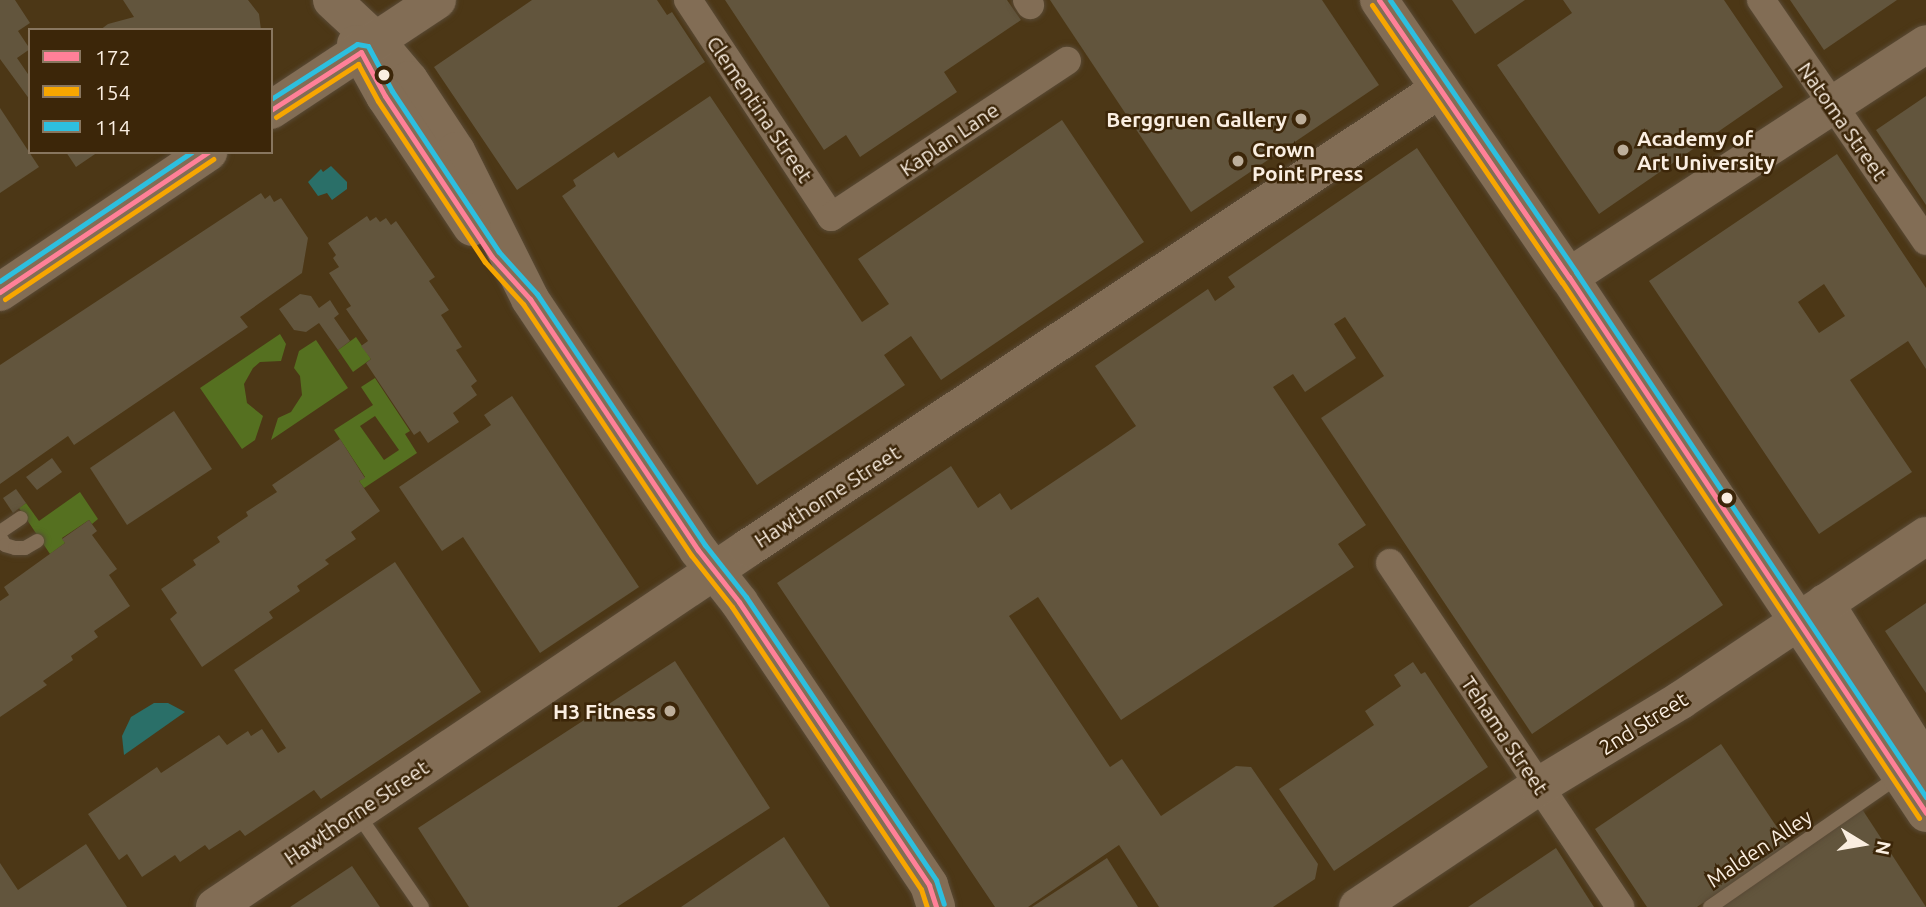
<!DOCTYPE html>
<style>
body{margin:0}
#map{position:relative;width:1926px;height:907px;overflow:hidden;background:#4c3716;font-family:Ubuntu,sans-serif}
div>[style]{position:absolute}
.green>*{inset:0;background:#557020}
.water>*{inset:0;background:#2a6f68}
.building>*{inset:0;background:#62553d}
.roads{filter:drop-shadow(0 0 2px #594a36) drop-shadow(0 0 2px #594a36)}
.lane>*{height:14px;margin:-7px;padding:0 7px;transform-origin:7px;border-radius:7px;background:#826d55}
.street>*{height:28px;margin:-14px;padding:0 14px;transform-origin:14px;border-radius:14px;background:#826d55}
.secondary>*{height:38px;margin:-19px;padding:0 19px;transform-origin:19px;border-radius:19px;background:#826d55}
.bus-1>*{height:5px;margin:-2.5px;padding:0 2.5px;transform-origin:2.5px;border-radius:2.5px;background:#ff8098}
.bus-2>*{height:5px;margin:-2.5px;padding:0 2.5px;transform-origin:2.5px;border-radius:2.5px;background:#f7a600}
.bus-3>*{height:5px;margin:-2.5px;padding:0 2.5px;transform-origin:2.5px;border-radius:2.5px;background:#2dbfdf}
.dots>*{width:19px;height:19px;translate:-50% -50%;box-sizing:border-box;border:4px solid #3c2609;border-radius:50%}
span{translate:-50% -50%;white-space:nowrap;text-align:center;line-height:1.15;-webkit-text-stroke:5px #3c2609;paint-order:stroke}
.street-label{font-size:21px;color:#faeee1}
.poi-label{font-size:21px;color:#faeee1;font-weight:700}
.right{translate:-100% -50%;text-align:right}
.left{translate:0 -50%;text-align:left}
.legend{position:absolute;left:28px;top:28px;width:245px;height:126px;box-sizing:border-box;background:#3c2609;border:2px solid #88765f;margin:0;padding:9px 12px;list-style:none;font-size:21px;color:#faeee1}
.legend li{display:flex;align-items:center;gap:14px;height:35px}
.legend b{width:35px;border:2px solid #88765f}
.north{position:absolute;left:1828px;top:809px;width:70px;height:70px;-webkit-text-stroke:5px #3c2609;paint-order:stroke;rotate:101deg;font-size:19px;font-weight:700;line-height:28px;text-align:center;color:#faeee1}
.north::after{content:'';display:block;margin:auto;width:24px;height:32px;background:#faeee1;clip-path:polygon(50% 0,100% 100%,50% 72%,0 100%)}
</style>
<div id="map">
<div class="green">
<div style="clip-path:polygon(280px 334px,286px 344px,281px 361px,260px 362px,253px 368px,244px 384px,247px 403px,263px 416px,255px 440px,242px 449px,200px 388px)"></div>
<div style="clip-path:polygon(356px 337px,371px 359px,353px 372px,338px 350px)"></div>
<div style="clip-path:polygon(316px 340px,348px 388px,271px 440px,278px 418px,291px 412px,302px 395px,300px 376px,294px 368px,299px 351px)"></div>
<div style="clip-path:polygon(evenodd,375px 378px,410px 431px,405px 434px,417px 453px,364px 488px,359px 481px,365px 477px,334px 430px,373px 405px,361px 387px,375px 378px,375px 416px,399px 450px,384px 460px,360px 426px,375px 416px)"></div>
<div style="clip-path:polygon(80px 492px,98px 519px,92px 524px,89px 520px,62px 538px,65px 543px,50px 554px,19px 508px,26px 503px,39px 521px)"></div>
</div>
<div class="water">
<div style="clip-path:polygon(331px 166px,347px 182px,347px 189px,332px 200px,327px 193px,318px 196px,308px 182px,321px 169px,323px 172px)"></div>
<div style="clip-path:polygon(154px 703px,168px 703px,185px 712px,124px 755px,122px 736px,131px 717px)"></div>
</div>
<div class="building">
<div style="clip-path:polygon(0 0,15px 0,30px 23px,18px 31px,30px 49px,17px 58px,30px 77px,30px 100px,0 59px)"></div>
<div style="clip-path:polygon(123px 0,248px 0,259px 14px,261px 30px,100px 30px,108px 24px,134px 17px)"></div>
<div style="clip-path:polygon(532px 0,657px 0,667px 15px,672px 12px,705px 62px,517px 190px,434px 67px)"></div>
<div style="clip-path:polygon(725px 0,1007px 0,1021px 20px,944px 72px,957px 92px,860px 157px,846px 135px,824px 150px)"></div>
<div style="clip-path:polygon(1050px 0,1322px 0,1379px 85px,1191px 212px)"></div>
<div style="clip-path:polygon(1452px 0,1525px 0,1475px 34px)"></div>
<div style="clip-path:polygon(1563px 0,1724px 0,1783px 87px,1599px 214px,1497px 65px,1572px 13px)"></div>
<div style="clip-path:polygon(1790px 0,1897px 0,1824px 50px)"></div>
<div style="clip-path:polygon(710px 96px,862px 322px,889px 304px,858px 259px,1062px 120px,1144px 242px,941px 380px,911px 336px,884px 355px,905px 385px,757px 485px,562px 196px,576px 186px,573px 180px,614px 152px,618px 158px)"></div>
<div style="clip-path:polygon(1926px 96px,1926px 205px,1876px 130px)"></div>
<div style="clip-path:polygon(0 108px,39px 167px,0 193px)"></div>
<div style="clip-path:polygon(1417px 148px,1723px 605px,1532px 734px,1321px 418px,1384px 376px,1345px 317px,1334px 324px,1356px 358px,1305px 392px,1293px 374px,1273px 387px,1366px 525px,1338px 544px,1354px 567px,1121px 720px,1038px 597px,1009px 616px,1110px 767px,1122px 759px,1161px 816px,1236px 766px,1251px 767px,1318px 864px,1315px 879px,1273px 907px,1159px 907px,1119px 845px,1028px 907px,995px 907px,777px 583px,951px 466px,978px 508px,1000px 493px,1011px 510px,1107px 446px,1136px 426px,1095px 366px,1208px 289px,1215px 301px,1235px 287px,1228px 277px)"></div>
<div style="clip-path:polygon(66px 152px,98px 152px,76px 167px)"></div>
<div style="clip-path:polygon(evenodd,1837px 154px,1926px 288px,1926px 369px,1908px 341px,1850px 380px,1912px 472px,1819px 534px,1649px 281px,1837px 154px,1824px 284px,1845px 316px,1819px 333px,1798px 302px,1824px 284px)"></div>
<div style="clip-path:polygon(261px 193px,265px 199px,270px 195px,274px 202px,281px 198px,308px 238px,302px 273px,240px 317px,248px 327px,74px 445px,68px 436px,0 484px,0 365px)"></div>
<div style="clip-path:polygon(367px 216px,370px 221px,376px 217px,380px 222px,386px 218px,391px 225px,396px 221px,435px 277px,429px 281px,449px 310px,441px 315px,462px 347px,456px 350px,477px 381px,471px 386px,477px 395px,453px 413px,459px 422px,428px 443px,420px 431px,414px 435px,366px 363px,371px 359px,361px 346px,368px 341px,346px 309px,351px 306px,329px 273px,339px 267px,333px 258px,336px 255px,328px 243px)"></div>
<div style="clip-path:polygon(300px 294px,311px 296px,319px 308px,330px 300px,339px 314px,334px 318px,350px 341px,338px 350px,319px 323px,306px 332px,294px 330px,279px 309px)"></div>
<div style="clip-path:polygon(512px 396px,639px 587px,540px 653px,463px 537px,442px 551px,399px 487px,491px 425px,484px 415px)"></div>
<div style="clip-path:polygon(174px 411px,212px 469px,127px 525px,90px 468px)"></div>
<div style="clip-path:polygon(340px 439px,365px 478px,359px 481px,380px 511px,351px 532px,356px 539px,325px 560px,329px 564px,297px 586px,300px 591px,269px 612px,273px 618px,202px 667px,170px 619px,177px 613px,161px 589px,196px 565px,193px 560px,220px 542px,217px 537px,248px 516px,246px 512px,277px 492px,272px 485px)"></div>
<div style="clip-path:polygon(52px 458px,62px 472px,37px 490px,26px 477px)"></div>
<div style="clip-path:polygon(16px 489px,26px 503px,13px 513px,3px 498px)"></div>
<div style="clip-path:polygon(89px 520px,97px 531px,92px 535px,117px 569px,109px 575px,130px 606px,94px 631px,98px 637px,71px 656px,73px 660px,43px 681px,47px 685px,0 717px,0 601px,9px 595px,4px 587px,65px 543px,62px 539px)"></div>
<div style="clip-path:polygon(395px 562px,481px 692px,321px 799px,314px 790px,245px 836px,240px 830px,209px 850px,205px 845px,180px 862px,175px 855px,142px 877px,127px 854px,119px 860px,88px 814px,157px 767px,161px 773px,219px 735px,227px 745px,248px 731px,251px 736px,262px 729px,278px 753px,286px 748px,234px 670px)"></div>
<div style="clip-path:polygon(1926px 603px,1926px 693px,1885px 631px)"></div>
<div style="clip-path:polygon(675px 661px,770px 808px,617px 907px,469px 907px,418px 828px)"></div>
<div style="clip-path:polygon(1413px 662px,1421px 674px,1425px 672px,1488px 767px,1334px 871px,1279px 789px,1374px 725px,1365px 711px,1401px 686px,1394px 675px)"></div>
<div style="clip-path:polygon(1721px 744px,1789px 845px,1697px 907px,1647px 907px,1595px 829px)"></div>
<div style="clip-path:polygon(1862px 809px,1926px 907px,1719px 907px)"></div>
<div style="clip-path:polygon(784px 837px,830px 907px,681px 907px)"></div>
<div style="clip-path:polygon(86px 844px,127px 907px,0 907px,0 863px,18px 890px)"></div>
<div style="clip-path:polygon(1556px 848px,1594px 907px,1468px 907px)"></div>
<div style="clip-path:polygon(1107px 858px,1138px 907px,1032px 907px)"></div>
<div style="clip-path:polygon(352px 866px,380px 907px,290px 907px)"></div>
</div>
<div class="roads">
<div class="lane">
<div style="left:0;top:532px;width:25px;rotate:-34deg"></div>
<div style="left:0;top:537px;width:9px;rotate:58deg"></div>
<div style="left:5px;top:545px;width:10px;rotate:17deg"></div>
<div style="left:15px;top:548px;width:10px"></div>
<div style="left:25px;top:548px;width:14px;rotate:-30deg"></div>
<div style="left:357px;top:813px;width:114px;rotate:55.3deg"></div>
<div style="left:1710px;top:907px;width:230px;rotate:-34.7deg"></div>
</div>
<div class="street">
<div style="left:688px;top:0;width:260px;rotate:56.6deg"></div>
<div style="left:831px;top:217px;width:283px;rotate:-33.5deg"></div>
<div style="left:1027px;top:0;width:6px;rotate:59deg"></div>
<div style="left:1761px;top:0;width:292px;rotate:55.6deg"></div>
<div style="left:1390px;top:563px;width:414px;rotate:56.2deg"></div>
</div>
<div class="secondary">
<div style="left:332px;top:0;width:60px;rotate:43deg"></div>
<div style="left:376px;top:41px;width:51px;rotate:49.8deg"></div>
<div style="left:409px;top:80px;width:85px;rotate:56.5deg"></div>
<div style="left:456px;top:151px;width:165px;rotate:63.4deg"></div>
<div style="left:530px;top:299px;width:302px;rotate:56.2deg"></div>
<div style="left:698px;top:550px;width:66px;rotate:51.7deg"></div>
<div style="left:739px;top:602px;width:341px;rotate:56.1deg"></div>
<div style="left:929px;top:885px;width:23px;rotate:72deg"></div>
<div style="left:1379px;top:0;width:336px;rotate:55.6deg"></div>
<div style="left:1569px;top:277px;width:644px;rotate:56.33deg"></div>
<div style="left:356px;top:44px;width:60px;rotate:60.9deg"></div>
<div style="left:385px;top:96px;width:157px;rotate:56.4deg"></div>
<div style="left:271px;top:110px;width:199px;rotate:-33.5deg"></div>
<div style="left:1569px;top:277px;width:426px;rotate:-33.1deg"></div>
<div style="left:0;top:292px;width:251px;rotate:-33.9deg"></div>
<div style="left:1825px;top:603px;width:191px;rotate:58.1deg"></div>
<div style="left:215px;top:907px;width:643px;rotate:-33.96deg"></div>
<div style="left:748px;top:548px;width:830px;rotate:-33.56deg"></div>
<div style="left:1358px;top:907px;width:218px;rotate:-33.8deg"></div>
<div style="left:1539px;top:786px;width:166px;rotate:-31.2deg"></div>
<div style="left:1681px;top:700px;width:295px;rotate:-33.8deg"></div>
</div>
</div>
<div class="bus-1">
<div style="left:1379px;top:0;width:336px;rotate:55.6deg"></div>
<div style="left:1569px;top:277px;width:644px;rotate:56.33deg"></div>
<div style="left:271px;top:110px;width:107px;rotate:-32.8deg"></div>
<div style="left:361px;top:52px;width:50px;rotate:61.4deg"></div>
<div style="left:385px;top:96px;width:193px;rotate:56.4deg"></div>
<div style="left:492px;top:257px;width:57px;rotate:47.9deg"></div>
<div style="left:530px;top:299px;width:302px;rotate:56.2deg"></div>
<div style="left:698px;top:550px;width:66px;rotate:51.7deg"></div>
<div style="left:739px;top:602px;width:341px;rotate:56.1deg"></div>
<div style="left:929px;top:885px;width:23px;rotate:72deg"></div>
<div style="left:0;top:292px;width:251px;rotate:-33.9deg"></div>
</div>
<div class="bus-2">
<div style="left:1372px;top:5px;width:336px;rotate:55.6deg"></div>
<div style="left:1562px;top:282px;width:644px;rotate:56.33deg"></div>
<div style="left:276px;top:117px;width:98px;rotate:-32.9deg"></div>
<div style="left:358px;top:64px;width:42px;rotate:61.6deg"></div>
<div style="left:378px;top:101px;width:193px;rotate:56.4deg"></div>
<div style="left:485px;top:262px;width:57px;rotate:47.9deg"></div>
<div style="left:523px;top:304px;width:302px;rotate:56.2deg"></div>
<div style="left:691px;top:555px;width:66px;rotate:51.7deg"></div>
<div style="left:732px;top:607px;width:339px;rotate:56.2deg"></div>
<div style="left:921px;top:889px;width:19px;rotate:72deg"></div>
<div style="left:5px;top:299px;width:251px;rotate:-33.9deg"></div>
</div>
<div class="bus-3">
<div style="left:1390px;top:0;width:330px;rotate:55.6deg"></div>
<div style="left:1576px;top:272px;width:631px;rotate:56.31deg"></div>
<div style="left:271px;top:99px;width:102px;rotate:-32.6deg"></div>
<div style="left:357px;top:44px;width:11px;rotate:10deg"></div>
<div style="left:368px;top:46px;width:51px;rotate:61.9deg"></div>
<div style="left:392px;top:91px;width:193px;rotate:56.4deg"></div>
<div style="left:499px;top:252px;width:57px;rotate:47.9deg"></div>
<div style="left:537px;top:294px;width:302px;rotate:56.2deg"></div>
<div style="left:705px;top:545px;width:66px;rotate:51.7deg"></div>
<div style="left:746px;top:597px;width:341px;rotate:56.1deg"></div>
<div style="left:936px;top:880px;width:25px;rotate:72deg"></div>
<div style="left:0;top:281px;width:231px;rotate:-33.9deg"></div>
</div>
<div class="dots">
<div style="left:384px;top:75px;background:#faeee1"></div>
<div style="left:1301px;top:119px;background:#bdae9a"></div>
<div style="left:1623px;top:150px;background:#bdae9a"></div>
<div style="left:1238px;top:161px;background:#bdae9a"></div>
<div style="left:1727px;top:498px;background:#faeee1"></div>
<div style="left:670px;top:711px;background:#bdae9a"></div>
</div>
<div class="street-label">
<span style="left:760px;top:109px;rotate:56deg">Clementina Street</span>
<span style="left:1843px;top:121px;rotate:55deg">Natoma Street</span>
<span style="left:949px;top:139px;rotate:-34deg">Kaplan Lane</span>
<span style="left:827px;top:496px;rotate:-33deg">Hawthorne Street</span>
<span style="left:1643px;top:723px;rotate:-32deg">2nd Street</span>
<span style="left:1505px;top:735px;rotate:56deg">Tehama Street</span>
<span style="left:356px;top:812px;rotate:-34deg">Hawthorne Street</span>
<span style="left:1759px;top:848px;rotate:-34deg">Malden Alley</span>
</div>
<div class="poi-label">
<span class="right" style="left:1287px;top:119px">Berggruen Gallery</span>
<span class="left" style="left:1637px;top:150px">Academy of<br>Art University</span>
<span class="left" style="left:1252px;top:161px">Crown<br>Point Press</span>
<span class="right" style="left:656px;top:711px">H3 Fitness</span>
</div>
<ul class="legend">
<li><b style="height:9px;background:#ff8098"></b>172</li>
<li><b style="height:9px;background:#f7a600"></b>154</li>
<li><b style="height:9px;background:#2dbfdf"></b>114</li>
</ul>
<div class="north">N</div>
</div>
